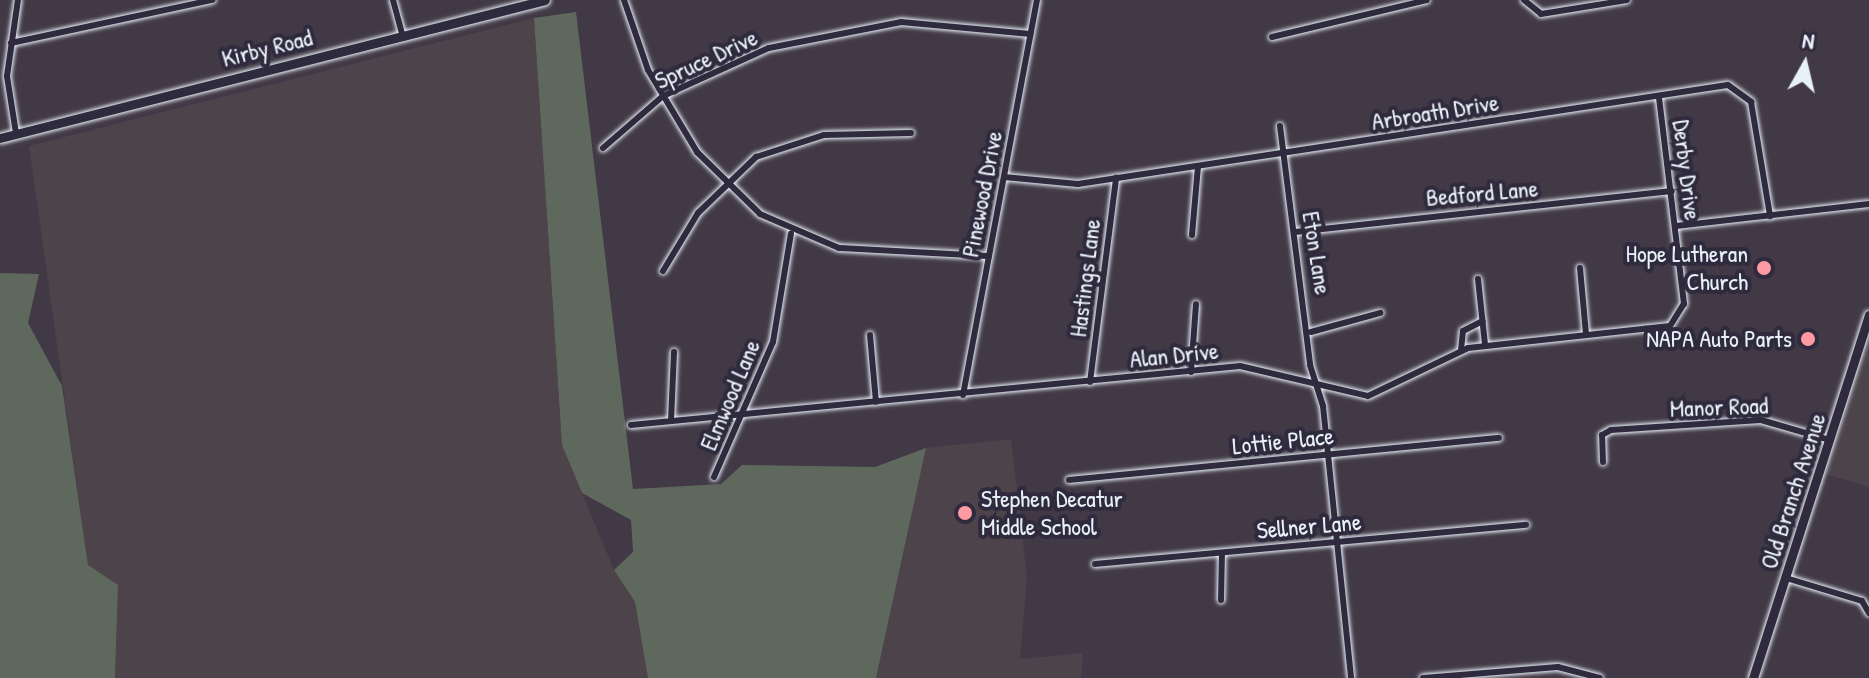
<!DOCTYPE html>
<style>
body{margin:0}
#map{position:relative;width:1869px;height:678px;overflow:hidden;background:#413945;font-family:"Patrick Hand",sans-serif}
div>[style]{position:absolute}
.built>*{inset:0;background:#4d434b}
.green>*{inset:0;background:#5f685c}
.roads{filter:drop-shadow(0 0 2px #e8f1f8) drop-shadow(0 0 2px #e8f1f8)}
.minor>*{height:6px;margin:-3px;padding:0 3px;transform-origin:3px;border-radius:3px;background:#2f2a3d}
.secondary>*{height:9px;margin:-4.5px;padding:0 4.5px;transform-origin:4.5px;border-radius:4.5px;background:#2f2a3d}
.dots>*{width:22px;height:22px;translate:-50% -50%;box-sizing:border-box;border:4px solid #2f2a3d;border-radius:50%}
span{translate:-50% -50%;white-space:nowrap;text-align:center;line-height:1.15;-webkit-text-stroke:8px #2f2a3d;paint-order:stroke}
.street-label{font-size:24px;color:#e8f1f8}
.poi-label{font-size:24px;color:#e8f1f8}
.right{translate:-100% -50%;text-align:right}
.left{translate:0 -50%;text-align:left}
.north{position:absolute;left:1765px;top:24px;width:80px;height:80px;-webkit-text-stroke:6px #2f2a3d;paint-order:stroke;rotate:8deg;font-size:22px;font-weight:700;line-height:32px;text-align:center;color:#e8f1f8}
.north::after{content:'';display:block;margin:auto;width:28px;height:36px;background:#e8f1f8;clip-path:polygon(50% 0,100% 100%,50% 72%,0 100%)}
</style>
<div id="map">
<div class="built">
<div style="clip-path:polygon(534px 18px,562px 445px,614px 570px,635px 602px,648px 678px,115px 678px,118px 586px,88px 565px,29px 146px)"></div>
<div style="clip-path:polygon(1869px 341px,1869px 487px,1826px 474px)"></div>
<div style="clip-path:polygon(1011px 439px,1027px 578px,1020px 659px,1083px 653px,1081px 678px,876px 678px,926px 448px)"></div>
</div>
<div class="green">
<div style="clip-path:polygon(576px 12px,633px 489px,721px 484px,742px 465px,875px 467px,926px 448px,876px 678px,648px 678px,635px 602px,614px 570px,633px 552px,631px 520px,582px 493px,562px 445px,534px 18px)"></div>
<div style="clip-path:polygon(0 273px,39px 274px,28px 323px,62px 386px,88px 565px,118px 585px,115px 678px,0 678px)"></div>
</div>
<div class="roads">
<div class="minor">
<div style="left:393px;top:0;width:35px;rotate:75deg"></div>
<div style="left:624px;top:0;width:74px;rotate:71.1deg"></div>
<div style="left:648px;top:70px;width:96px;rotate:59.1deg"></div>
<div style="left:697px;top:152px;width:88px;rotate:44.5deg"></div>
<div style="left:760px;top:214px;width:86px;rotate:23.3deg"></div>
<div style="left:839px;top:248px;width:150px;rotate:3.1deg"></div>
<div style="left:1524px;top:0;width:22px;rotate:39deg"></div>
<div style="left:1541px;top:14px;width:87px;rotate:-9.2deg"></div>
<div style="left:1272px;top:37px;width:159px;rotate:-13.4deg"></div>
<div style="left:11px;top:43px;width:206px;rotate:-12.1deg"></div>
<div style="left:1280px;top:126px;width:241px;rotate:82.8deg"></div>
<div style="left:1310px;top:365px;width:43px;rotate:72.4deg"></div>
<div style="left:1323px;top:406px;width:273px;rotate:84.1deg"></div>
<div style="left:16px;top:133px;width:58px;rotate:-99deg"></div>
<div style="left:7px;top:76px;width:77px;rotate:-81.8deg"></div>
<div style="left:603px;top:148px;width:79px;rotate:-40.9deg"></div>
<div style="left:663px;top:96px;width:116px;rotate:-24.4deg"></div>
<div style="left:769px;top:48px;width:135px;rotate:-11.1deg"></div>
<div style="left:901px;top:22px;width:130px;rotate:5.3deg"></div>
<div style="left:1004px;top:177px;width:74px;rotate:5.4deg"></div>
<div style="left:1078px;top:184px;width:657px;rotate:-8.66deg"></div>
<div style="left:1728px;top:85px;width:29px;rotate:36deg"></div>
<div style="left:1751px;top:102px;width:116px;rotate:80.5deg"></div>
<div style="left:1676px;top:226px;width:194px;rotate:-6.5deg"></div>
<div style="left:1295px;top:232px;width:379px;rotate:-6.2deg"></div>
<div style="left:1192px;top:235px;width:68px;rotate:-85deg"></div>
<div style="left:1580px;top:268px;width:66px;rotate:84.8deg"></div>
<div style="left:663px;top:271px;width:68px;rotate:-58.9deg"></div>
<div style="left:698px;top:213px;width:81px;rotate:-44deg"></div>
<div style="left:756px;top:157px;width:71px;rotate:-17.9deg"></div>
<div style="left:824px;top:135px;width:87px;rotate:-1.3deg"></div>
<div style="left:1478px;top:279px;width:65px;rotate:83.9deg"></div>
<div style="left:1311px;top:332px;width:72px;rotate:-15.4deg"></div>
<div style="left:870px;top:335px;width:67px;rotate:84.9deg"></div>
<div style="left:1461px;top:350px;width:19px;rotate:-84deg"></div>
<div style="left:1463px;top:331px;width:22px;rotate:-27deg"></div>
<div style="left:1191px;top:372px;width:68px;rotate:-85.8deg"></div>
<div style="left:1090px;top:382px;width:206px;rotate:-82.7deg"></div>
<div style="left:963px;top:395px;width:402px;rotate:-79.4deg"></div>
<div style="left:671px;top:421px;width:69px;rotate:-87.5deg"></div>
<div style="left:631px;top:425px;width:612px;rotate:-5.53deg"></div>
<div style="left:1240px;top:366px;width:131px;rotate:13.2deg"></div>
<div style="left:1368px;top:396px;width:111px;rotate:-25.6deg"></div>
<div style="left:1468px;top:348px;width:203px;rotate:-6.2deg"></div>
<div style="left:1670px;top:326px;width:26px;rotate:-58deg"></div>
<div style="left:1684px;top:304px;width:209px;rotate:-96.9deg"></div>
<div style="left:1603px;top:462px;width:27px;rotate:-92deg"></div>
<div style="left:1602px;top:435px;width:10px;rotate:-29deg"></div>
<div style="left:1611px;top:430px;width:150px;rotate:-3.8deg"></div>
<div style="left:1761px;top:420px;width:72px;rotate:16.2deg"></div>
<div style="left:714px;top:477px;width:147px;rotate:-66.4deg"></div>
<div style="left:773px;top:342px;width:110px;rotate:-80.6deg"></div>
<div style="left:1069px;top:480px;width:432px;rotate:-5.6deg"></div>
<div style="left:1095px;top:564px;width:433px;rotate:-5.2deg"></div>
<div style="left:1786px;top:578px;width:79px;rotate:16.8deg"></div>
<div style="left:1862px;top:601px;width:14px;rotate:60deg"></div>
<div style="left:1221px;top:600px;width:47px;rotate:-88.8deg"></div>
<div style="left:1423px;top:678px;width:135px;rotate:-4.7deg"></div>
<div style="left:1558px;top:667px;width:43px;rotate:14.7deg"></div>
</div>
<div class="secondary">
<div style="left:0;top:138px;width:562px;rotate:-14.21deg"></div>
<div style="left:1753px;top:678px;width:381px;rotate:-72.3deg"></div>
</div>
</div>
<div class="dots">
<div style="left:1764px;top:268px;background:#ff9aa2"></div>
<div style="left:1808px;top:339px;background:#ff9aa2"></div>
<div style="left:965px;top:513px;background:#ff9aa2"></div>
</div>
<div class="street-label">
<span style="left:267px;top:48px;rotate:-14deg">Kirby Road</span>
<span style="left:706px;top:59px;rotate:-25deg">Spruce Drive</span>
<span style="left:1435px;top:112px;rotate:-9deg">Arbroath Drive</span>
<span style="left:1687px;top:170px;rotate:83deg">Derby Drive</span>
<span style="left:1482px;top:193px;rotate:-5deg">Bedford Lane</span>
<span style="left:982px;top:194px;rotate:-79deg">Pinewood Drive</span>
<span style="left:1317px;top:253px;rotate:81deg">Eton Lane</span>
<span style="left:1085px;top:278px;rotate:-83deg">Hastings Lane</span>
<span style="left:1174px;top:355px;rotate:-6deg">Alan Drive</span>
<span style="left:730px;top:395px;rotate:-67deg">Elmwood Lane</span>
<span style="left:1719px;top:407px;rotate:-2deg">Manor Road</span>
<span style="left:1283px;top:441px;rotate:-6deg">Lottie Place</span>
<span style="left:1793px;top:491px;rotate:-72deg">Old Branch Avenue</span>
<span style="left:1309px;top:526px;rotate:-5deg">Sellner Lane</span>
</div>
<div class="poi-label">
<span class="right" style="left:1748px;top:268px">Hope Lutheran<br>Church</span>
<span class="right" style="left:1792px;top:339px">NAPA Auto Parts</span>
<span class="left" style="left:981px;top:513px">Stephen Decatur<br>Middle School</span>
</div>
<div class="north">N</div>
</div>
